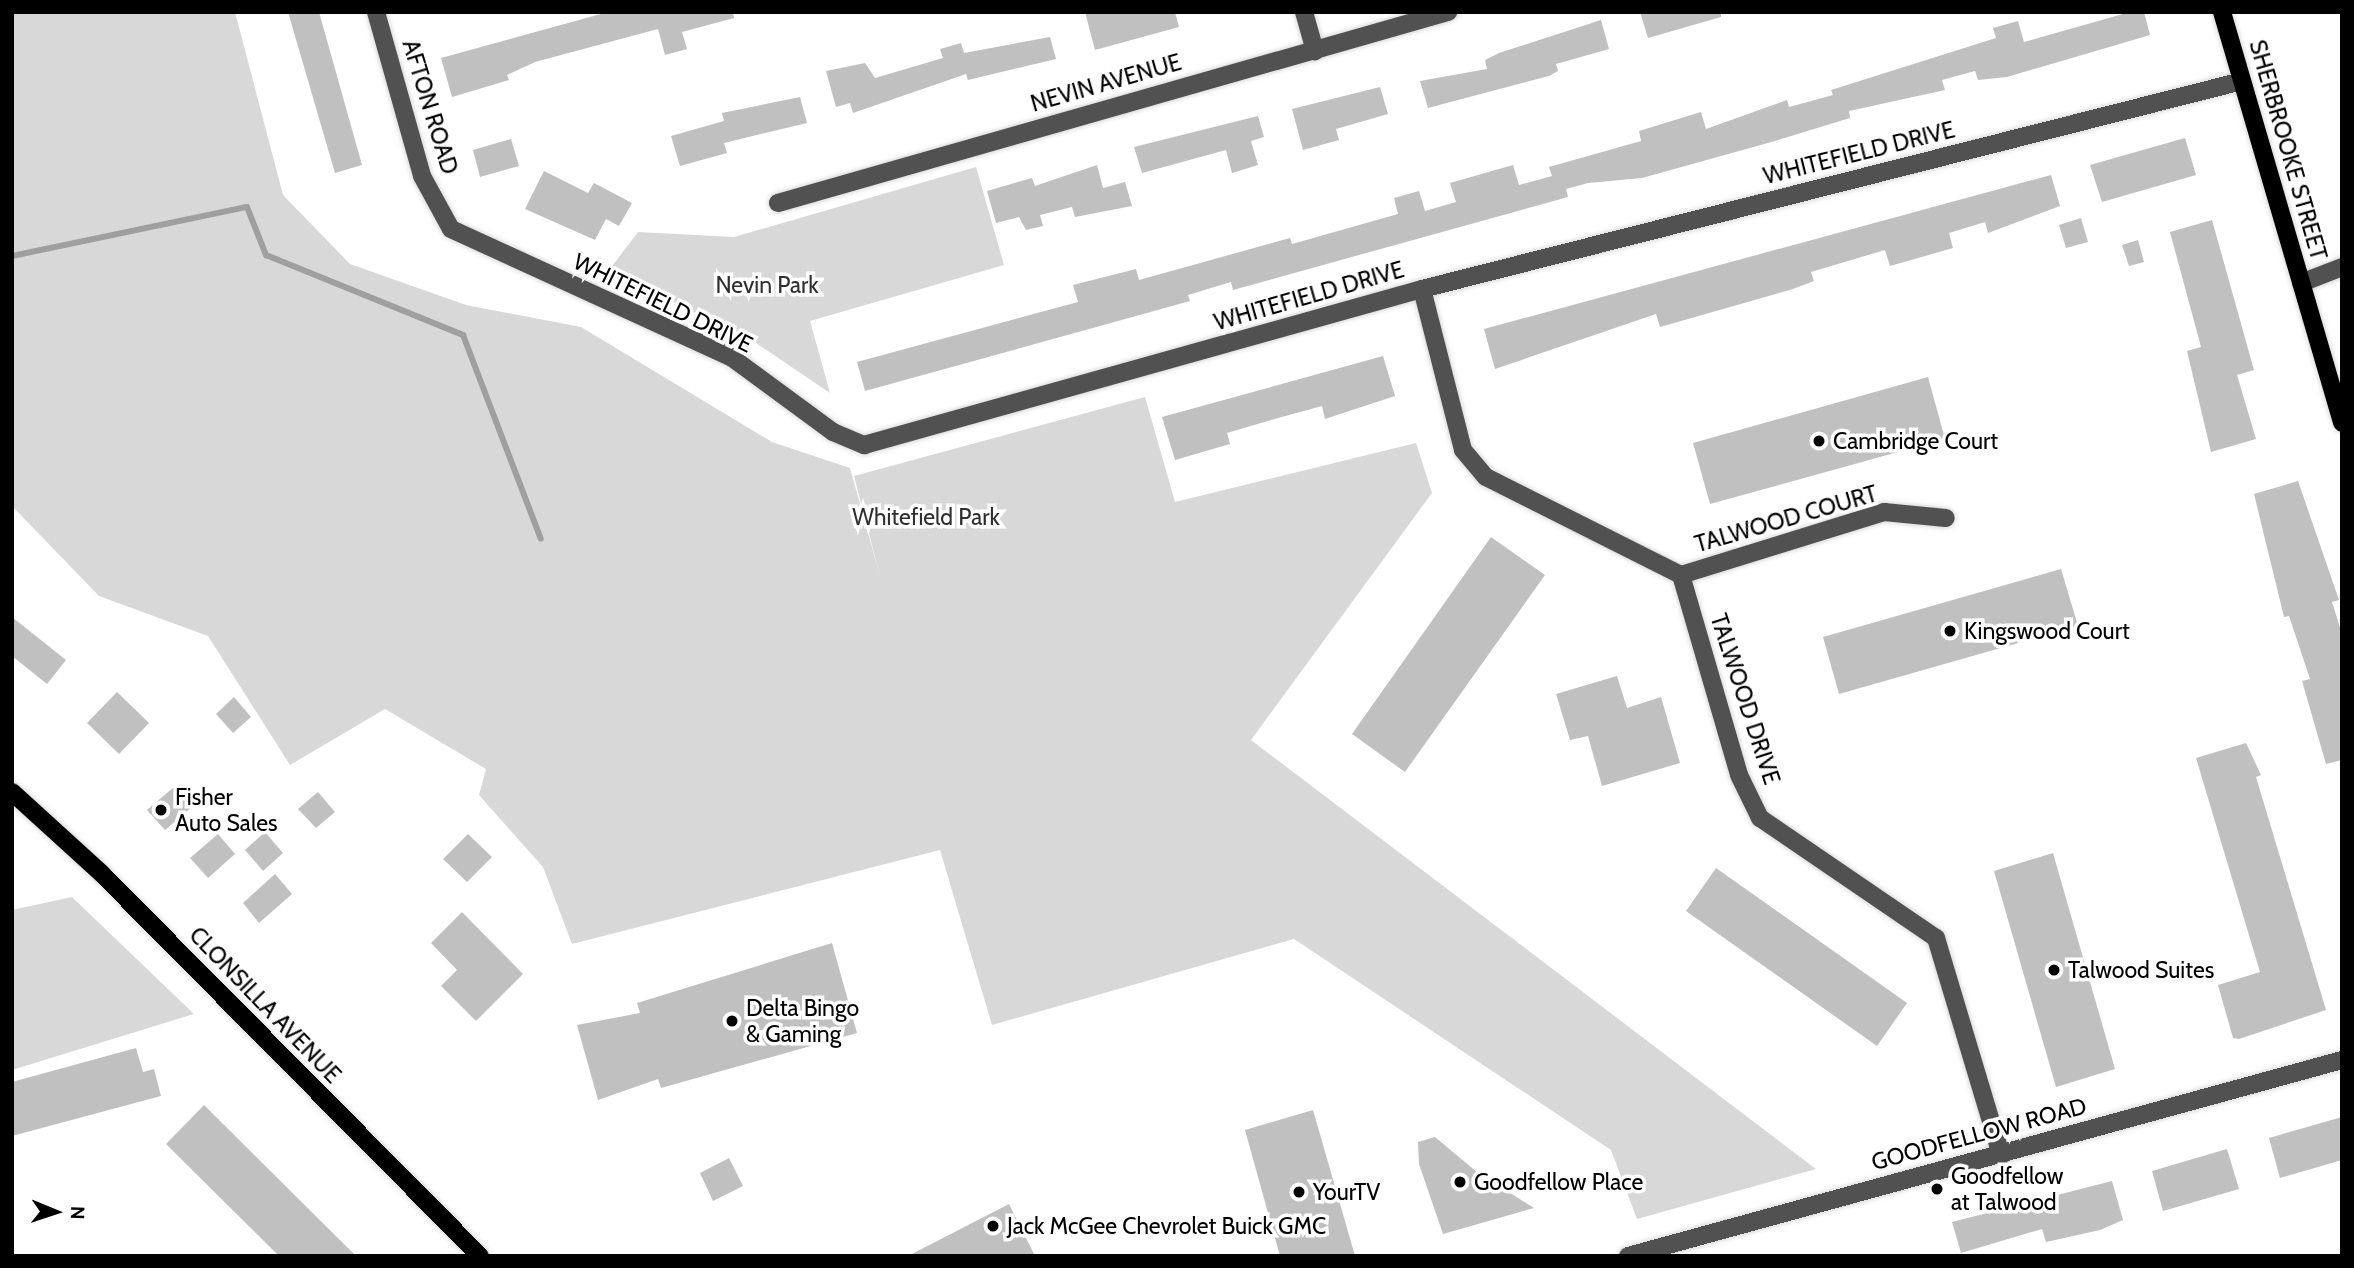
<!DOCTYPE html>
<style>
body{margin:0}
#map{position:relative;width:2354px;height:1268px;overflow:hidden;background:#fff;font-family:Cabin,sans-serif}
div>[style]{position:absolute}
.green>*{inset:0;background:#d8d8d8}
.stream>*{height:6px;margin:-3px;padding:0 3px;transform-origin:3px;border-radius:3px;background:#9f9f9f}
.building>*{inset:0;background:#c0c0c0}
.roads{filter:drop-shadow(0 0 2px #dbdbdb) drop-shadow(0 0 2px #dbdbdb)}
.minor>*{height:18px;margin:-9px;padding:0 9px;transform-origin:9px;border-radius:9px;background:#515151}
.major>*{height:18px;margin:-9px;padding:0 9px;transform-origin:9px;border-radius:9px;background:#000}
.dots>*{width:19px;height:19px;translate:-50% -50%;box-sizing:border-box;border:4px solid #fff;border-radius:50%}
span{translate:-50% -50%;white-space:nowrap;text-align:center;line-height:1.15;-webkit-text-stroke:7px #fff;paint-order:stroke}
.street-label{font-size:23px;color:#000}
.park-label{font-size:23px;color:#2f2f2f}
.poi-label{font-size:23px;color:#000}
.left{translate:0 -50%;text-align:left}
.frame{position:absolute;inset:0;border:14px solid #000;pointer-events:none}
.north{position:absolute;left:21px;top:1177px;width:70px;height:70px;-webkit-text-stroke:5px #fff;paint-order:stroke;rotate:92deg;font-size:19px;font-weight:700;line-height:28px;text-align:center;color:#000}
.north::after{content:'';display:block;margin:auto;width:24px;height:32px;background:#000;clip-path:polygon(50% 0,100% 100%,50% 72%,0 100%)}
</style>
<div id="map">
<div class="green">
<div style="clip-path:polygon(12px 12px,235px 12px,283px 195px,350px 264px,466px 305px,581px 327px,772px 442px,850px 468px,880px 576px,854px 476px,1145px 397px,1175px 502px,1416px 443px,1432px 493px,1251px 740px,1816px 1169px,1637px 1219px,1611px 1150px,1294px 939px,992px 1025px,940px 850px,572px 944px,543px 867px,479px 795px,486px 769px,385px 709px,290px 765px,208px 636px,99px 596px,12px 506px)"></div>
<div style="clip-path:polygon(976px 167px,1004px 265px,810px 321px,830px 393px,756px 343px,609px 270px,638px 232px,734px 237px)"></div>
<div style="clip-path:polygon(72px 897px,194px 1014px,12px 1070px,12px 910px)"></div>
</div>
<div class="stream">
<div style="left:12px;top:256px;width:240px;rotate:-11.8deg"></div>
<div style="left:247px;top:207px;width:52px;rotate:68.4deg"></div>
<div style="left:266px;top:255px;width:213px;rotate:22.1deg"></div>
<div style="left:463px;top:335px;width:218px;rotate:69.1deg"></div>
</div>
<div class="building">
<div style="clip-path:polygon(288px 12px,319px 12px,362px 165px,335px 173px)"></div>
<div style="clip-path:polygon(608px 12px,733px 12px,734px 18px,682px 32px,687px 49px,665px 55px,658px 29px,535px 62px,507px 75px,509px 80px,452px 97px,441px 58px)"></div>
<div style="clip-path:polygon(1085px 12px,1175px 12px,1179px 27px,1095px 50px)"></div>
<div style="clip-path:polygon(1640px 12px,1721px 12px,1721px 17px,1648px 38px)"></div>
<div style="clip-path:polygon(2130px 12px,2144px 12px,2150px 35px,2007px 77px,1978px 80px,1975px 71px,1942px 80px,1945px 90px,1849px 111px,1850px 118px,1775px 141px,1642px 178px,1588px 183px,1566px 189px,1568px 197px,1233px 290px,1231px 282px,1188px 295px,1190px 301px,865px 391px,857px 362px,1078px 302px,1073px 285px,1136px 269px,1139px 280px,1290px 238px,1292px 244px,1398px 214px,1394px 198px,1419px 191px,1425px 211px,1456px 202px,1450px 183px,1513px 165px,1519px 185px,1552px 176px,1549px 167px,1641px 141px,1639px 131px,1701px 112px,1706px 129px,1787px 100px,1789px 107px,1833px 95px,1831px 90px,1996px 38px,1993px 28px,2018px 21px,2024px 42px)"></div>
<div style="clip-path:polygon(1601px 20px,1609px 49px,1556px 64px,1558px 71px,1549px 76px,1428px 108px,1420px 81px,1487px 69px,1485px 60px,1499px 53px)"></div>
<div style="clip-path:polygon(1050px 37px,1056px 59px,968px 80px,966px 74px,853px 113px,850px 103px,836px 107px,826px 71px,865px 63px,875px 78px,943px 58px,940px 49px,961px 43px,964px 53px)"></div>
<div style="clip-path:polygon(1380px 87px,1388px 114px,1336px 129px,1339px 140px,1303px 150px,1292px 109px)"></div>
<div style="clip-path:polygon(800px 97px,807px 123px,724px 143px,727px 153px,680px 166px,671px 136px,724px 121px,722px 113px)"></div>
<div style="clip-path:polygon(1258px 116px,1264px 137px,1251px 141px,1258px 165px,1232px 173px,1226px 150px,1142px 173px,1134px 147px)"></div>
<div style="clip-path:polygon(2185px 138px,2196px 175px,2102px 202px,2090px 165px)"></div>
<div style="clip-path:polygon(511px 139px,519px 166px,480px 177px,473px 150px)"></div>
<div style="clip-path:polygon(1097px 165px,1103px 188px,1125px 182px,1132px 206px,1075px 217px,1072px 207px,1040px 215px,1043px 226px,1026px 230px,1019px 217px,996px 223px,987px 191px,1032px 178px,1035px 186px)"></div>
<div style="clip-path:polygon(544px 171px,588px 193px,594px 183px,632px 203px,619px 226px,606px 219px,595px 240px,525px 209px)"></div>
<div style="clip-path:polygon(2051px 175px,2060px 206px,1988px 233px,1985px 222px,1949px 233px,1953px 248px,1890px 266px,1885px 250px,1811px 272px,1814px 281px,1793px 289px,1660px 327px,1656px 314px,1495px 369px,1484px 329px)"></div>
<div style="clip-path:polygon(2081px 218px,2088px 242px,2066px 248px,2059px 225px)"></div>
<div style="clip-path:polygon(2212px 220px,2254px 370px,2237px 375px,2256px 439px,2211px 452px,2187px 351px,2201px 347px,2170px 232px)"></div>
<div style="clip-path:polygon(2138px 240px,2144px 262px,2129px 266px,2122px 245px)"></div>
<div style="clip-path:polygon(1383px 356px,1395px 396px,1325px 419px,1322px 406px,1278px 418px,1227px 433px,1230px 444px,1175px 460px,1162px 417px)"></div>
<div style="clip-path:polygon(1928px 377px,1945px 439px,1710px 504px,1693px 443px)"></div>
<div style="clip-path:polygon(2298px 481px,2339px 600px,2332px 602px,2342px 634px,2342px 760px,2326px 764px,2302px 681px,2310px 679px,2289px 616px,2284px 617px,2254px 494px)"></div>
<div style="clip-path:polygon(1491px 537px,1545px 575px,1405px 772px,1352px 734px)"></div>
<div style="clip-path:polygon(2061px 569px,2078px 626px,1839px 694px,1823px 637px)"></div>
<div style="clip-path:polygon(12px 617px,66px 660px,47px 684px,12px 656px)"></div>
<div style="clip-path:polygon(1617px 676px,1627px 708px,1661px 697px,1680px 763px,1602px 786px,1588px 736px,1570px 740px,1556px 694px)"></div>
<div style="clip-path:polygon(117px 692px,149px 723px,119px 754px,87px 723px)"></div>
<div style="clip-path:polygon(234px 697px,251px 717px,233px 733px,216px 714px)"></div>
<div style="clip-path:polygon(2246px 743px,2261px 775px,2256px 777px,2326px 1010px,2239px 1039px,2233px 1038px,2218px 985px,2260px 972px,2196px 758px)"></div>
<div style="clip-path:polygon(174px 787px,192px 807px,165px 830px,147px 810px)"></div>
<div style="clip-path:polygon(318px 792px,335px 812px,316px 828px,298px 809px)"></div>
<div style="clip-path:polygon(265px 832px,283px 853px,263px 871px,245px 850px)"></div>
<div style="clip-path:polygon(218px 834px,235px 854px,208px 878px,190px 858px)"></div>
<div style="clip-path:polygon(468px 834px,492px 857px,467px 882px,443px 859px)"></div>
<div style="clip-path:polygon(2053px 853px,2115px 1069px,2056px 1087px,1994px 871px)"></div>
<div style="clip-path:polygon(1716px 868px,1907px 1003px,1877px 1046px,1686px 911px)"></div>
<div style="clip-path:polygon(275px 874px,292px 894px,259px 923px,243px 903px)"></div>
<div style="clip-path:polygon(462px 912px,523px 974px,476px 1021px,441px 986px,457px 970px,431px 943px)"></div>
<div style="clip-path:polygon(832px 943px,857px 1033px,661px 1088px,658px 1079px,598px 1100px,577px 1025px,640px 1013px,637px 1003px)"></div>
<div style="clip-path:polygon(136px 1048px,143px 1072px,154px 1069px,161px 1096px,12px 1136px,12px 1082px)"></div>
<div style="clip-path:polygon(204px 1105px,356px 1256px,279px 1256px,166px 1144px)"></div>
<div style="clip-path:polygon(1313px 1110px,1355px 1256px,1280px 1256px,1245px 1130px)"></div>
<div style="clip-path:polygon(2342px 1117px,2342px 1160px,2280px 1178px,2269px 1138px)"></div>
<div style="clip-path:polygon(1435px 1137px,1478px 1173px,1534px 1208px,1443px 1234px,1419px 1164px,1418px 1142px)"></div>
<div style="clip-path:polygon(2227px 1149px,2239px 1189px,2163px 1211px,2152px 1171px)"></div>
<div style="clip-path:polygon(729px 1158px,743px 1186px,713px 1201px,700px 1173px)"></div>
<div style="clip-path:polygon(2112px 1181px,2123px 1220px,2100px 1230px,2046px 1242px,2042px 1229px,1961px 1253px,1952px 1222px)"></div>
<div style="clip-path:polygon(1009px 1204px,1035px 1256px,908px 1256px)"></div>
</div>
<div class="roads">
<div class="minor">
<div style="left:376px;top:12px;width:170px;rotate:74.3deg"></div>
<div style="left:422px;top:176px;width:60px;rotate:61.3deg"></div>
<div style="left:451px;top:229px;width:308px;rotate:24.6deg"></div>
<div style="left:731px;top:357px;width:127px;rotate:36.3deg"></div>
<div style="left:833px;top:432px;width:34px;rotate:23deg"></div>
<div style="left:864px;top:445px;width:579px;rotate:-15.62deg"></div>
<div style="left:1422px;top:289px;width:846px;rotate:-14.23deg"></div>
<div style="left:1304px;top:12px;width:41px;rotate:74.2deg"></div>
<div style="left:778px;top:203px;width:697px;rotate:-15.91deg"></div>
<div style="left:2301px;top:283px;width:44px;rotate:-21.3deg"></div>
<div style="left:1422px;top:289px;width:166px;rotate:75.7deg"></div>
<div style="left:1463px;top:450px;width:35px;rotate:50deg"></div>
<div style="left:1486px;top:477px;width:218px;rotate:26.7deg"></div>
<div style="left:1681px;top:575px;width:208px;rotate:73.8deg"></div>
<div style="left:1739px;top:775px;width:48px;rotate:64deg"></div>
<div style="left:1760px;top:818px;width:213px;rotate:34.3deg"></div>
<div style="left:1936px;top:938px;width:227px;rotate:73.3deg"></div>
<div style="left:1681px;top:575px;width:213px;rotate:-17.2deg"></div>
<div style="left:1884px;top:512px;width:62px;rotate:5.5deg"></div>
<div style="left:1628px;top:1256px;width:740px;rotate:-15.35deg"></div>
</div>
<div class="major">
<div style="left:2222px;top:12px;width:428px;rotate:73.7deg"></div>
<div style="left:12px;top:792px;width:122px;rotate:42.3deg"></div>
<div style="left:102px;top:874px;width:537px;rotate:45.3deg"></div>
</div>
</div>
<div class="dots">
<div style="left:1819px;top:441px;background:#000"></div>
<div style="left:1950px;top:631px;background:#000"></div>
<div style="left:161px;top:810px;background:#000"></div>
<div style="left:2054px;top:970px;background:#000"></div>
<div style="left:732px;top:1021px;background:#000"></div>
<div style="left:1460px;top:1182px;background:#000"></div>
<div style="left:1937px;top:1189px;background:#000"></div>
<div style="left:1299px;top:1192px;background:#000"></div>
<div style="left:993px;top:1226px;background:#000"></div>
</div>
<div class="street-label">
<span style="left:1106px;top:83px;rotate:-16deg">NEVIN AVENUE</span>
<span style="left:430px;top:107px;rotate:73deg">AFTON ROAD</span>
<span style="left:2288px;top:150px;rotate:74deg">SHERBROOKE STREET</span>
<span style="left:1859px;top:153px;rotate:-14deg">WHITEFIELD DRIVE</span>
<span style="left:1309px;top:296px;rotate:-16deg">WHITEFIELD DRIVE</span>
<span style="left:663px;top:303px;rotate:26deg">WHITEFIELD DRIVE</span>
<span style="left:1786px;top:519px;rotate:-16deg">TALWOOD COURT</span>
<span style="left:1745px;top:699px;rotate:72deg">TALWOOD DRIVE</span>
<span style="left:265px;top:1005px;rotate:46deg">CLONSILLA AVENUE</span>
<span style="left:1979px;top:1134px;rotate:-15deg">GOODFELLOW ROAD</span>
</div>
<div class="park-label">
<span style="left:767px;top:285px">Nevin Park</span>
<span style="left:926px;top:517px">Whitefield Park</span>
</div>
<div class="poi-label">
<span class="left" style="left:1833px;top:441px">Cambridge Court</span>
<span class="left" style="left:1964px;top:631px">Kingswood Court</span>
<span class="left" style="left:175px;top:810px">Fisher<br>Auto Sales</span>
<span class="left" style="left:2068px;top:970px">Talwood Suites</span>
<span class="left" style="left:746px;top:1021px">Delta Bingo<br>&amp; Gaming</span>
<span class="left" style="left:1951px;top:1189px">Goodfellow<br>at Talwood</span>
<span class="left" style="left:1474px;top:1182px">Goodfellow Place</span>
<span class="left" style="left:1313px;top:1192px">YourTV</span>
<span class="left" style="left:1007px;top:1226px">Jack McGee Chevrolet Buick GMC</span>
</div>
<div class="frame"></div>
<div class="north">N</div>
</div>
